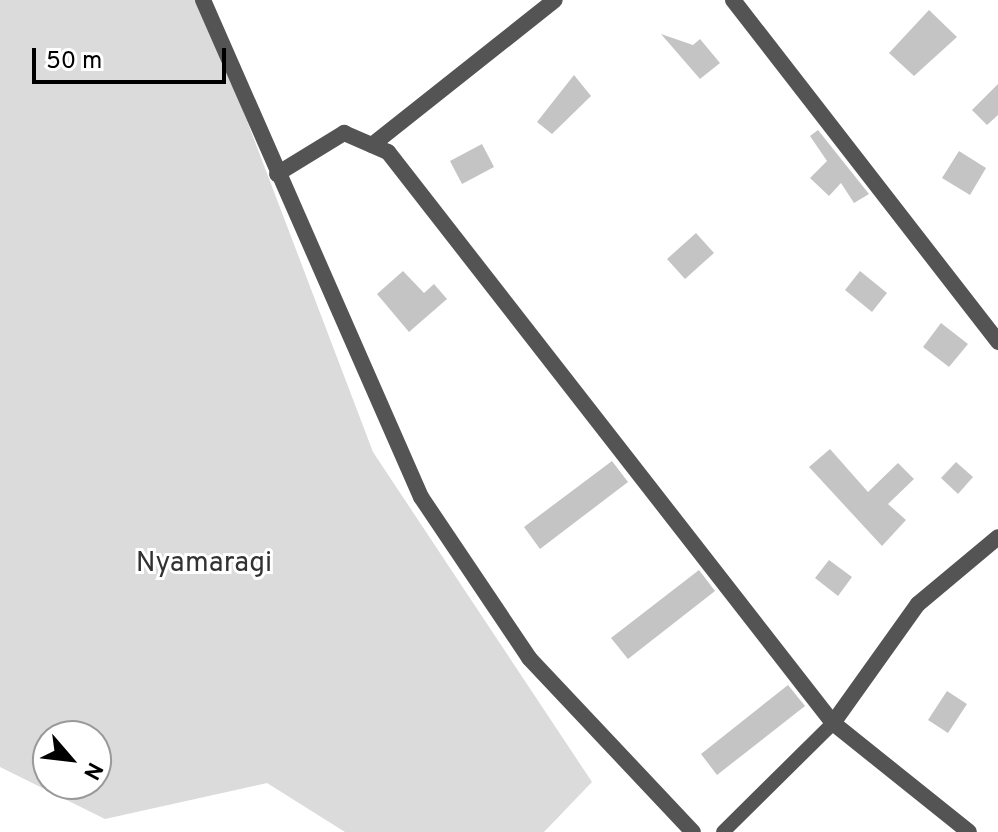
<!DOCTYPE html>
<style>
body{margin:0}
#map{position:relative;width:998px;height:832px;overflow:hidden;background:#fff;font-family:Overpass,sans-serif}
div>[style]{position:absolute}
.green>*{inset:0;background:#dbdbdb}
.building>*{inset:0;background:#c4c4c4}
.service>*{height:14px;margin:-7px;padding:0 7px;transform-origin:7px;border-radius:7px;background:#545454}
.minor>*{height:16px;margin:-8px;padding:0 8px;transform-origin:8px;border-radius:8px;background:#545454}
span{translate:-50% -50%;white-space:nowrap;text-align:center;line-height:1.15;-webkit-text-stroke:6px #fff;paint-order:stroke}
.park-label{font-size:28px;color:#323232}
.north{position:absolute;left:32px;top:720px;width:80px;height:80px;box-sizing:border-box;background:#fff;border:2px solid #999;border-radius:50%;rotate:118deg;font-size:22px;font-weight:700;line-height:32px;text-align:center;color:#000}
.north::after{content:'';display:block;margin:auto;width:28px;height:36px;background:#000;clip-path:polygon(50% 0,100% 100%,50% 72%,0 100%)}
.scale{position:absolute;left:32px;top:48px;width:194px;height:36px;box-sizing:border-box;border:4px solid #000;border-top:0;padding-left:10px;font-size:24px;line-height:28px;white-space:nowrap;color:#000;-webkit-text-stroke:6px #fff;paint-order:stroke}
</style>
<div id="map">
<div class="green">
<div style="clip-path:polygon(evenodd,0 0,201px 0,373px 452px,592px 782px,544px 832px,345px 832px,267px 783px,105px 819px,0 767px,0 0,48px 736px,96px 736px,96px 784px,48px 784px,48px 736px)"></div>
</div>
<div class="building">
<div style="clip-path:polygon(929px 10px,957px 37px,914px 76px,889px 53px)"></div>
<div style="clip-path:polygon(661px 34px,693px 45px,700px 39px,720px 63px,700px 79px)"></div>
<div style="clip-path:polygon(574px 75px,591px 96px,552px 134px,537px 122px)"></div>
<div style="clip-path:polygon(998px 84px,998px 115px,987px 125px,972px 110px)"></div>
<div style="clip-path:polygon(818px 130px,869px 194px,854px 203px,841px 183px,829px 196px,810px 178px,827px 161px,810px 136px)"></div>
<div style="clip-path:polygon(482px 144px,494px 167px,462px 184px,450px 161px)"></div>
<div style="clip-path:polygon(959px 151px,986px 168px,970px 195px,942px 178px)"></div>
<div style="clip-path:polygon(696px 233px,714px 253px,685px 279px,667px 259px)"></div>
<div style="clip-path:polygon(403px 271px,424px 293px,434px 284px,447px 299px,409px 332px,377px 294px)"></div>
<div style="clip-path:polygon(860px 271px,887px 293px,872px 312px,845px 290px)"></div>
<div style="clip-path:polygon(941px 323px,968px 344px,949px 367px,923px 347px)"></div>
<div style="clip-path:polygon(830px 449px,868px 492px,898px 463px,914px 479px,888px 504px,906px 520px,882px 546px,809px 467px)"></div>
<div style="clip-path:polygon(612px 461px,628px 482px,540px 549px,524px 527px)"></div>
<div style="clip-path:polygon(956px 462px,973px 477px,958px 494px,941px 478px)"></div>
<div style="clip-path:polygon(829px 560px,852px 577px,838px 596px,815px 578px)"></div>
<div style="clip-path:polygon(699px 570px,715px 591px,628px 659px,611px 638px)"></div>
<div style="clip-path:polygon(788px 685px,805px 706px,717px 775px,701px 754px)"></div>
<div style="clip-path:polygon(947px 691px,967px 704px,948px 733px,928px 720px)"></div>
</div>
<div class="service">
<div style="left:723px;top:832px;width:155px;rotate:-44.7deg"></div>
</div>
<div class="minor">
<div style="left:203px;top:0;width:543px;rotate:66.32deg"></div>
<div style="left:421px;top:497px;width:194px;rotate:56.1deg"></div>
<div style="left:529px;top:658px;width:239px;rotate:46.7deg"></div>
<div style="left:733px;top:0;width:433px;rotate:52.2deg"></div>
<div style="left:372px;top:145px;width:233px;rotate:-38.4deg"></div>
<div style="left:277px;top:174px;width:79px;rotate:-31.5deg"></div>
<div style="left:344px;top:133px;width:48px;rotate:23.4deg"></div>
<div style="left:388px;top:152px;width:724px;rotate:52.07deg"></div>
<div style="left:833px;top:723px;width:174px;rotate:38.7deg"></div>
<div style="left:833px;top:723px;width:146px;rotate:-54.5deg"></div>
<div style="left:918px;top:604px;width:104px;rotate:-39.9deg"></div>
</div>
<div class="park-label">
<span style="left:204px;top:564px">Nyamaragi</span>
</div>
<div class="north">N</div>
<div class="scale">50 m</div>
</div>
